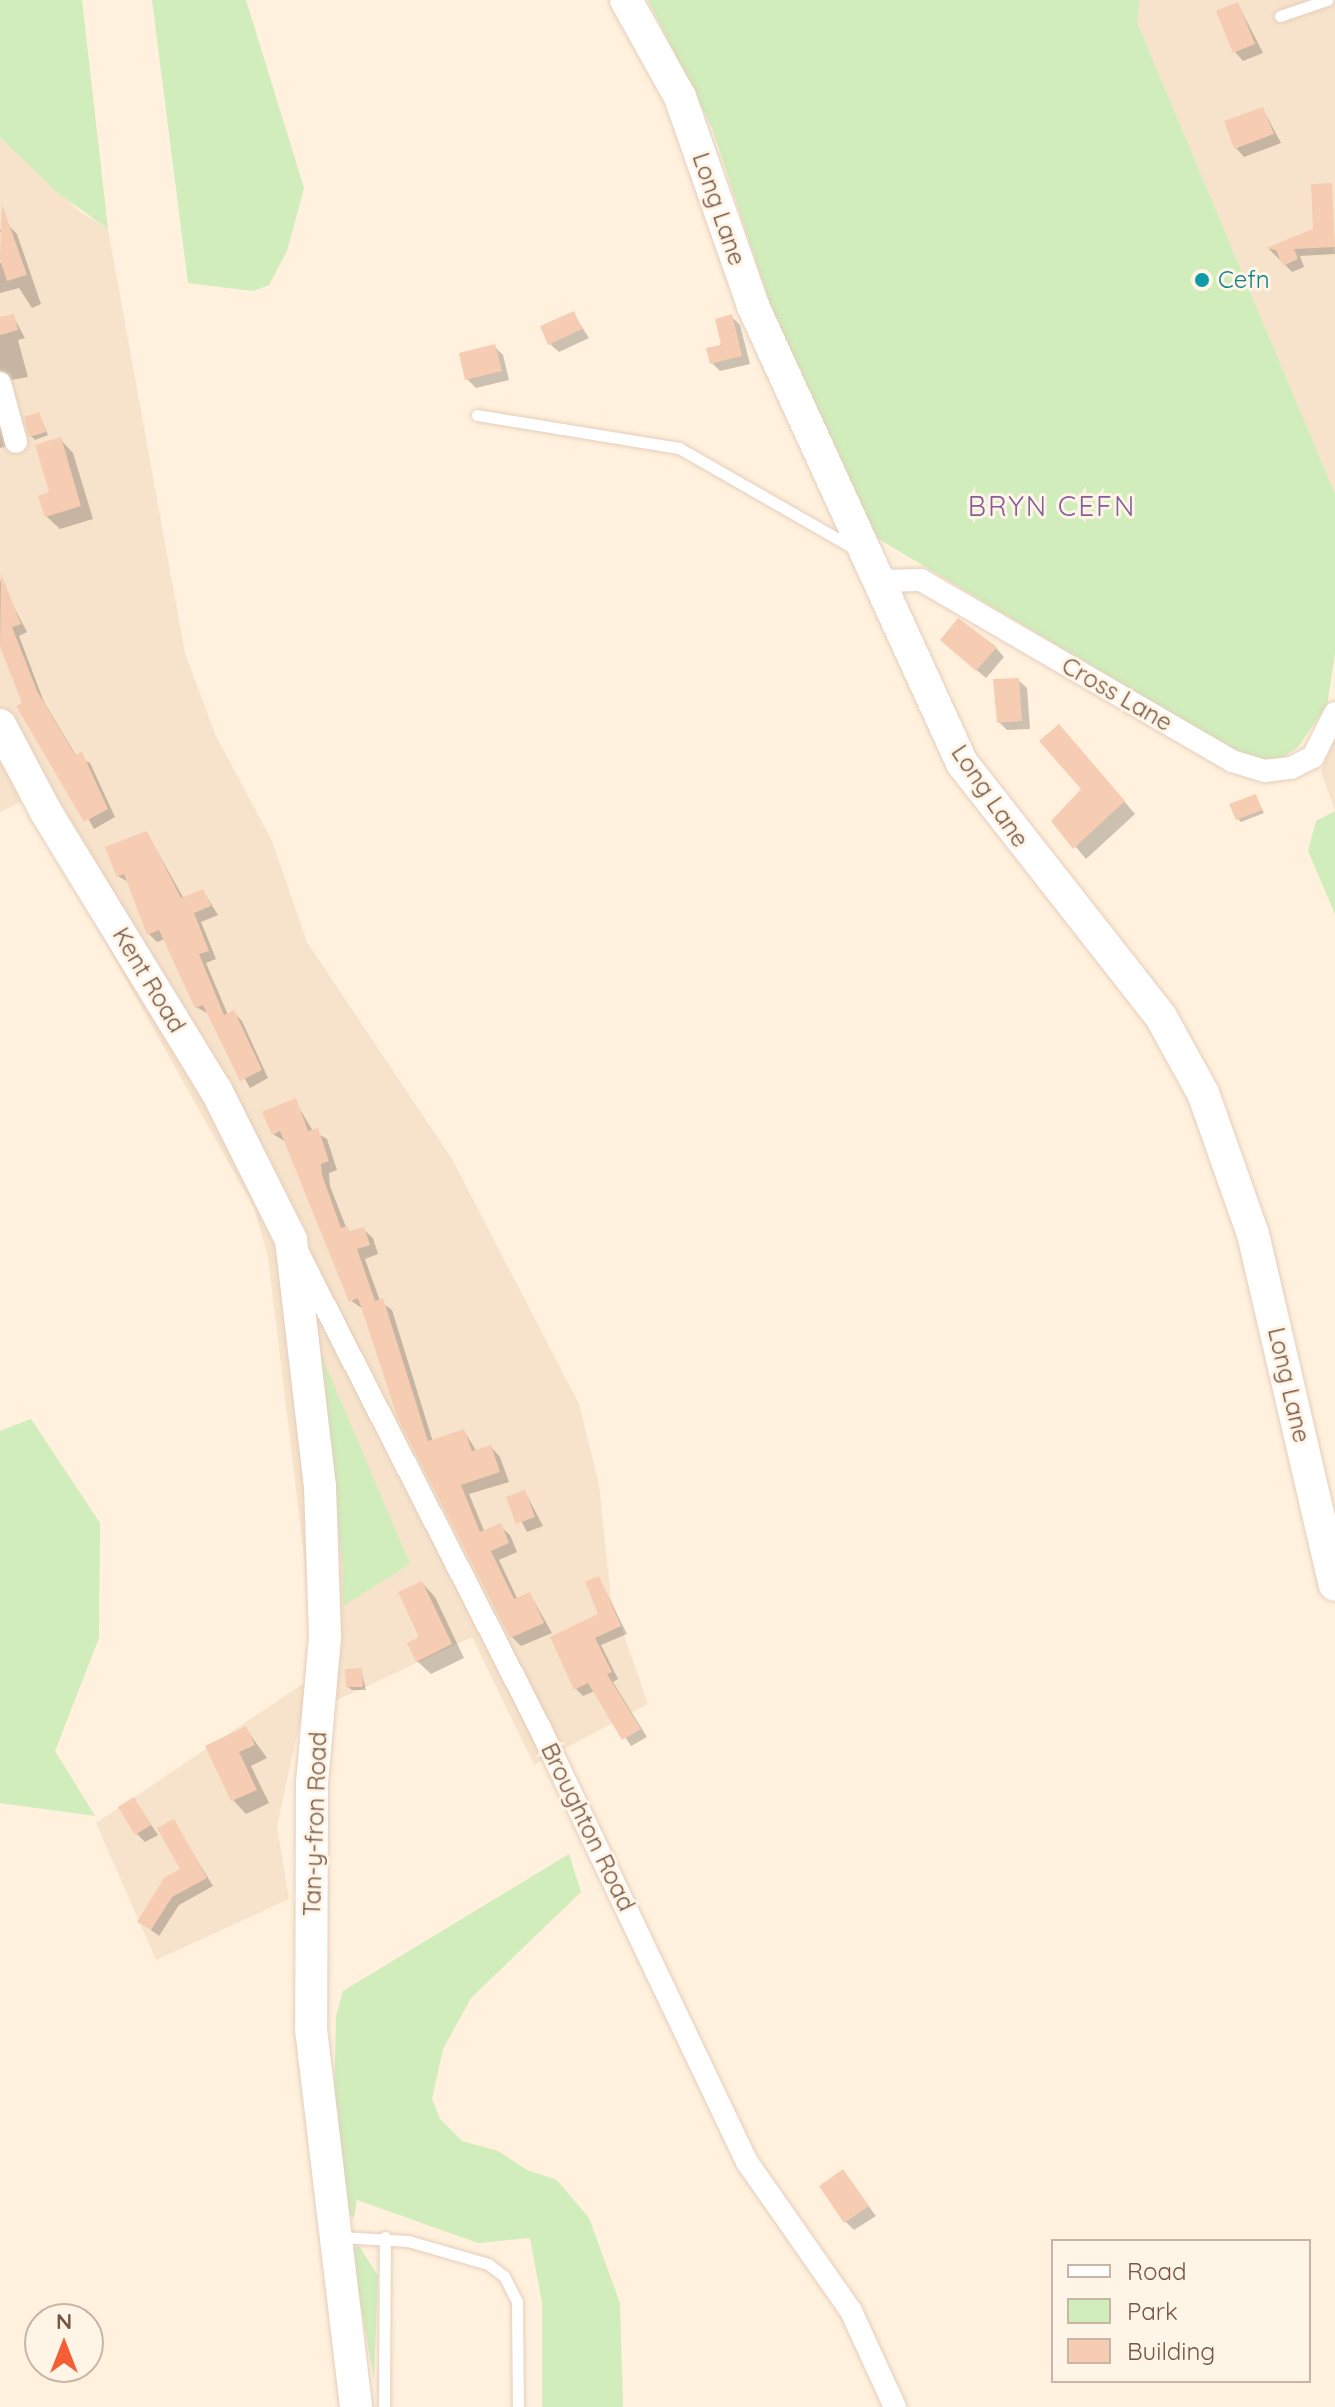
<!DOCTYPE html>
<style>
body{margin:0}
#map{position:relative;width:1335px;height:2407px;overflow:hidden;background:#fff1dd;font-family:Quicksand,sans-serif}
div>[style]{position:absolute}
.residential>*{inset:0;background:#f7e3cb}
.green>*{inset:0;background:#d0edbb}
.shadow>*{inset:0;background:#0003}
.building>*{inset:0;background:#f6cdb2}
.roads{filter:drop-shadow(0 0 2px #e5cebc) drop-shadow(0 0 2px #e5cebc)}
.lane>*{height:11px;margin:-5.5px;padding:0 5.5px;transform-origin:5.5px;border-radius:5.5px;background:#fff}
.street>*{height:22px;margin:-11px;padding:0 11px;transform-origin:11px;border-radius:11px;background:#fff}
.secondary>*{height:32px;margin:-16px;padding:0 16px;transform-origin:16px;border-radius:16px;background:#fff}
.dots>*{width:22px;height:22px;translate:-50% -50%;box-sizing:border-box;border:4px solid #fff5e6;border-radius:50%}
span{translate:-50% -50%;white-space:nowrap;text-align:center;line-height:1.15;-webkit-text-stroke:6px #fff5e6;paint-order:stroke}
.street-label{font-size:24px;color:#765544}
.culture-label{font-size:24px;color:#0d838f}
.left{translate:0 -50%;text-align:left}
.quarter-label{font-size:28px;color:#865e9b;letter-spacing:2px}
.legend{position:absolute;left:1051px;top:2239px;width:260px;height:144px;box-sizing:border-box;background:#fff5e6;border:2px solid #c8b5a5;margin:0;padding:10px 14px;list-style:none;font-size:24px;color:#765544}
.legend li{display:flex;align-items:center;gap:16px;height:40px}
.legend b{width:40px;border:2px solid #c8b5a5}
.north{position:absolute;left:24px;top:2303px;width:80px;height:80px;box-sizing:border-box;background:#fff5e6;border:2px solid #c8b5a5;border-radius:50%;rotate:0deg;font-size:22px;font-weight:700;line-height:32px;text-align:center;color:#765544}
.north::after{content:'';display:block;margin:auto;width:28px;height:36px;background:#f55e35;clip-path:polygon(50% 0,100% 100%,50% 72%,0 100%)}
</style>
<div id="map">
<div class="residential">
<div style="clip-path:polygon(1140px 0,1335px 0,1335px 494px,1137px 22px)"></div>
<div style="clip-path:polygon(0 137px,79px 211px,108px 229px,185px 653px,216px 736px,272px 841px,307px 942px,452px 1159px,579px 1404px,599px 1485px,611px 1598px,648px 1704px,534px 1765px,472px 1637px,301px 1717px,277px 1826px,289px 1899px,156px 1960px,96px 1823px,304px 1683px,310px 1637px,304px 1556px,268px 1257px,254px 1208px,25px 800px,0 812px)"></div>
<div style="clip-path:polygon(1335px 734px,1335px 811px,1321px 772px)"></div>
</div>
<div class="green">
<div style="clip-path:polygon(0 0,82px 0,108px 229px,58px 193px,0 137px)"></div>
<div style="clip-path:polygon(152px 0,246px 0,304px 188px,287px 251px,269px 285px,253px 291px,188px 283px)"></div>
<div style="clip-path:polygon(648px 0,1140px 0,1137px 22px,1335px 494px,1335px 654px,1327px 705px,1298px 747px,1277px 761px,1243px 756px,872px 535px,784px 346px,712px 128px)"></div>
<div style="clip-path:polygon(1335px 811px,1335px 914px,1308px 851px,1316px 821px)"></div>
<div style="clip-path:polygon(314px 1338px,410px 1564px,343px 1606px,343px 1566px)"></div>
<div style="clip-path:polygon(31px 1419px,100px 1523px,99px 1638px,55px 1751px,95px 1816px,0 1803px,0 1431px)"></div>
<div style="clip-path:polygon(569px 1854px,581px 1892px,471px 1998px,443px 2049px,432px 2099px,440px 2119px,462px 2141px,498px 2151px,527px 2170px,557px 2180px,589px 2218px,620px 2303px,623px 2407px,542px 2407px,542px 2303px,530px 2238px,478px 2243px,357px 2200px,354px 2218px,344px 2208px,333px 2149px,336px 2016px,343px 1991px)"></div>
<div style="clip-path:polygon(359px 2246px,378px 2276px,374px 2380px,351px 2249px)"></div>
</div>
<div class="shadow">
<div style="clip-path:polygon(1238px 4px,1263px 53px,1243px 61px,1235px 52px)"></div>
<div style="clip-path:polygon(1263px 109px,1281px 143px,1244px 157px,1236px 148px)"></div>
<div style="clip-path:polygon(1331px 185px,1335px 254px,1300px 256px,1304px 267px,1292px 272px,1269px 249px,1315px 230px)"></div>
<div style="clip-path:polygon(9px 226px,17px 234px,41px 304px,32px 308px,19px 288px,0 293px,0 263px,8px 261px,0 230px)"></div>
<div style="clip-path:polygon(573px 313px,589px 338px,559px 352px,550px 344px)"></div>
<div style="clip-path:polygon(13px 316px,25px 338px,18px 340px,28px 377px,0 382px,0 319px)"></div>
<div style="clip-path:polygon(732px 317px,740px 325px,750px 364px,720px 371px,712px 363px)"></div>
<div style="clip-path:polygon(494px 346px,503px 355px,509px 380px,476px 388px,467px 379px)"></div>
<div style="clip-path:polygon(39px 414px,48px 435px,35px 440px,31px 436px)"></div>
<div style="clip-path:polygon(0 416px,8px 446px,0 448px)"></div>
<div style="clip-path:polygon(60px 439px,73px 453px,93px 519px,60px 529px,46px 516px)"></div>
<div style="clip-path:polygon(0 580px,27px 632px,19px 636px,44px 702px,77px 757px,90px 763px,115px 817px,94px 829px,24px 704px,0 644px)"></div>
<div style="clip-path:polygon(951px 648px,996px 648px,1004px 657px,986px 678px)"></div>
<div style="clip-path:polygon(1018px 680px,1027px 688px,1030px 729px,1007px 730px,999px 722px)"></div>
<div style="clip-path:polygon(1070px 738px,1135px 814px,1086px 859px,1054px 821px,1084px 789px)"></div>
<div style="clip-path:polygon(1255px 796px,1264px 813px,1241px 822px,1238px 819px)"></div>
<div style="clip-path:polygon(147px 833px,184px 899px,203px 891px,218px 915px,201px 922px,216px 959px,206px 963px,228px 1015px,234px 1013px,242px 1021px,268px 1078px,250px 1088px,209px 1014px,196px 1007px,165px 939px,157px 942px,149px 934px,130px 883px,118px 876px)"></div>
<div style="clip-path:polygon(295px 1101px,313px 1131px,327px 1139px,337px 1170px,329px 1173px,330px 1186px,346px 1227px,351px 1233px,363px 1229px,373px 1238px,378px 1254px,365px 1259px,380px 1301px,392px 1310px,433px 1442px,464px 1431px,477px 1452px,491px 1447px,500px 1457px,509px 1482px,469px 1494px,485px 1533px,500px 1526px,510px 1535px,517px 1552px,499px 1560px,518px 1600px,530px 1594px,552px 1633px,521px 1646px,512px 1637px,363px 1309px,350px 1300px,286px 1142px,273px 1134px)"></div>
<div style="clip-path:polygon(525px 1492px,543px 1526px,527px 1532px,509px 1498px)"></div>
<div style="clip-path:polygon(599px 1578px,627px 1634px,601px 1645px,618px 1679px,613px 1682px,647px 1737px,631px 1746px,595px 1691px,583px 1696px,576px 1689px,601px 1615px)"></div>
<div style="clip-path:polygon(422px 1583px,435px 1597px,464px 1658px,431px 1674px,417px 1661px)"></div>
<div style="clip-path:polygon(361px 1670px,366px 1690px,352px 1690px,348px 1687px)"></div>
<div style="clip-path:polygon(246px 1729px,267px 1758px,251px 1766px,269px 1803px,246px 1814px,233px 1800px,207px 1746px)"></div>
<div style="clip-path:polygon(134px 1799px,158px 1835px,145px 1842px,137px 1834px)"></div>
<div style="clip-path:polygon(173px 1821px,213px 1886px,179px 1905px,159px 1936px,139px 1921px,183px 1869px)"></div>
<div style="clip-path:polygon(843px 2172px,876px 2216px,854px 2230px,846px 2222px)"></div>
</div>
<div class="building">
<div style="clip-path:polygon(1238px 2px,1255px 44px,1233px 53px,1216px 11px)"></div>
<div style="clip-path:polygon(1263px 107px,1274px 134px,1234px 149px,1224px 121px)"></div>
<div style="clip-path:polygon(1332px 183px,1335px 247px,1294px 249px,1298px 259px,1283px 266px,1276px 250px,1266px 248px,1313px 229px,1311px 184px)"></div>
<div style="clip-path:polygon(2px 204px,27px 275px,7px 281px,0 259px)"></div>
<div style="clip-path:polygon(574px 311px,582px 329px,548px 345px,540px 326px)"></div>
<div style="clip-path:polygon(14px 314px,18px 330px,0 335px,0 317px)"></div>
<div style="clip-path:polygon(732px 314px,742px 356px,710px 364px,706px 348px,721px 345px,715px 319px)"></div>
<div style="clip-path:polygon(495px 344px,502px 371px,465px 380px,459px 353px)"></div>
<div style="clip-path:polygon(39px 412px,46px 432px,29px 437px,24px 417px)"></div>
<div style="clip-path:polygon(61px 437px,81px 506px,45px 517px,38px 496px,49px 492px,35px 445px)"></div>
<div style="clip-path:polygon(1px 574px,21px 624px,12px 627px,37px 691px,75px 755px,82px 752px,108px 809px,84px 822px,16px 706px,22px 703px,0 647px)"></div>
<div style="clip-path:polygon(958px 618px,997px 647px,976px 671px,940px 640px)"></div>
<div style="clip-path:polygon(1019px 678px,1022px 721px,997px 723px,993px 679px)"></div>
<div style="clip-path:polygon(1059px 724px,1125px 801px,1073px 849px,1051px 821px,1081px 789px,1039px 741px)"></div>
<div style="clip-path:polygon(1256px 794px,1262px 810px,1236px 820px,1229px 804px)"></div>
<div style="clip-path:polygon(147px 831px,181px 898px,203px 889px,211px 906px,194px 913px,209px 951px,199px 954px,224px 1015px,234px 1010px,262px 1070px,240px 1081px,203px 1005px,195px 1008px,159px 930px,147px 935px,124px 874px,117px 877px,105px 847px)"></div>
<div style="clip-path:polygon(296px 1098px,308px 1131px,318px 1128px,329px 1161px,321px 1164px,322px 1175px,341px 1228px,347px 1226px,349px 1231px,364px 1227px,370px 1245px,357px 1249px,375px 1301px,383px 1298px,428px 1441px,464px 1429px,472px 1451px,491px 1445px,500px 1472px,461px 1485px,480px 1532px,501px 1523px,509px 1543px,491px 1551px,514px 1599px,530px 1592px,544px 1623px,510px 1638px,398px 1419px,358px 1298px,349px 1302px,280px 1131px,272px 1135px,262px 1112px)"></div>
<div style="clip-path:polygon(525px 1490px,535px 1517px,516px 1524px,506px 1497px)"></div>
<div style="clip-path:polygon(599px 1576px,621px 1626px,595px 1638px,612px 1672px,607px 1674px,641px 1729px,622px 1740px,588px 1683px,574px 1690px,550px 1637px,598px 1614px,585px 1582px)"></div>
<div style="clip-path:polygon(422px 1581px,452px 1644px,416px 1662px,407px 1643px,419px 1637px,398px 1592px)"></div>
<div style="clip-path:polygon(362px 1668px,363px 1687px,346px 1687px,345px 1669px)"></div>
<div style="clip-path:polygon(246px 1726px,255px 1745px,239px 1752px,257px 1790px,231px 1801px,205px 1746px)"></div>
<div style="clip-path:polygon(134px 1797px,151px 1825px,135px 1835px,118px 1807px)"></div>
<div style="clip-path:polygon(174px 1819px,207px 1878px,172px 1897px,151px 1930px,137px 1922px,164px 1878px,180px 1869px,157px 1828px)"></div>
<div style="clip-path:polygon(843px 2169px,869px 2206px,844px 2223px,819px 2186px)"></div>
</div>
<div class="roads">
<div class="lane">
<div style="left:1280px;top:16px;width:50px;rotate:-18.8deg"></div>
<div style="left:477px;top:415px;width:205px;rotate:9.3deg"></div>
<div style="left:679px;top:448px;width:203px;rotate:29.8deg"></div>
<div style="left:340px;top:2237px;width:68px;rotate:3.4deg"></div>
<div style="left:408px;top:2241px;width:83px;rotate:16deg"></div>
<div style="left:488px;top:2264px;width:20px;rotate:37deg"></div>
<div style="left:504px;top:2276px;width:28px;rotate:63deg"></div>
<div style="left:517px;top:2301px;width:106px;rotate:89.5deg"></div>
<div style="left:384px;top:2407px;width:170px;rotate:-89.7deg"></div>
</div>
<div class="street">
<div style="left:0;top:383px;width:61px;rotate:74.8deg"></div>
<div style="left:879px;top:581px;width:42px;rotate:-1.4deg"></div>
<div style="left:921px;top:580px;width:360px;rotate:30.2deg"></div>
<div style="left:1232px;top:761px;width:34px;rotate:17deg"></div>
<div style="left:1265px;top:771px;width:26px;rotate:-7deg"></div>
<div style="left:1291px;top:768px;width:25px;rotate:-27deg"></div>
<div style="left:1313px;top:757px;width:49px;rotate:-63.4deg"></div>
<div style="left:299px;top:1255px;width:529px;rotate:63deg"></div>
<div style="left:539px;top:1726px;width:483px;rotate:64.5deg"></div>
<div style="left:747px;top:2162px;width:182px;rotate:55.1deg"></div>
<div style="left:851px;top:2311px;width:106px;rotate:65.4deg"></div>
</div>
<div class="secondary">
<div style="left:626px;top:0;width:111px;rotate:60.9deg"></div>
<div style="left:680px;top:97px;width:221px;rotate:70.7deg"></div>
<div style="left:753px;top:306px;width:503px;rotate:65.42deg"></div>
<div style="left:962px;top:763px;width:323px;rotate:51.9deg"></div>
<div style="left:1161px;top:1017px;width:87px;rotate:61.1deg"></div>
<div style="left:1203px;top:1093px;width:150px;rotate:70.5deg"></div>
<div style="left:1253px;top:1234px;width:360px;rotate:76.9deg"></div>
<div style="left:0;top:725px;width:98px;rotate:62.1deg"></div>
<div style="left:46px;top:812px;width:326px;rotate:58.6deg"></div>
<div style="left:216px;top:1090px;width:168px;rotate:63.4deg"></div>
<div style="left:291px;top:1240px;width:248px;rotate:83.3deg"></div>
<div style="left:320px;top:1486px;width:151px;rotate:88.1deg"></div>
<div style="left:325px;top:1637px;width:147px;rotate:95.1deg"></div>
<div style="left:312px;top:1783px;width:246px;rotate:90.2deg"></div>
<div style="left:311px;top:2029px;width:381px;rotate:83.2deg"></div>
</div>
</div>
<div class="dots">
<div style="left:1202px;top:280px;background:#0f9aa8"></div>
</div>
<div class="street-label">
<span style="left:719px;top:209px;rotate:71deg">Long Lane</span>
<span style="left:1117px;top:694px;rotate:30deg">Cross Lane</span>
<span style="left:990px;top:796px;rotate:56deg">Long Lane</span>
<span style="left:149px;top:980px;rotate:59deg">Kent Road</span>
<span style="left:1289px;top:1385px;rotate:77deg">Long Lane</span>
<span style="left:315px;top:1824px;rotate:-88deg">Tan-y-fron Road</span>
<span style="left:588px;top:1827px;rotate:64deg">Broughton Road</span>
</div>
<div class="culture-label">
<span class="left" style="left:1218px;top:280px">Cefn</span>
</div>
<div class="quarter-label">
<span style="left:1052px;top:506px">BRYN CEFN</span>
</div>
<ul class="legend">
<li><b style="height:10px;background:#fff"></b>Road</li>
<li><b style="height:22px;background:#d0edbb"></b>Park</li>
<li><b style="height:22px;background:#f6cdb2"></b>Building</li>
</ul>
<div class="north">N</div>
</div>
